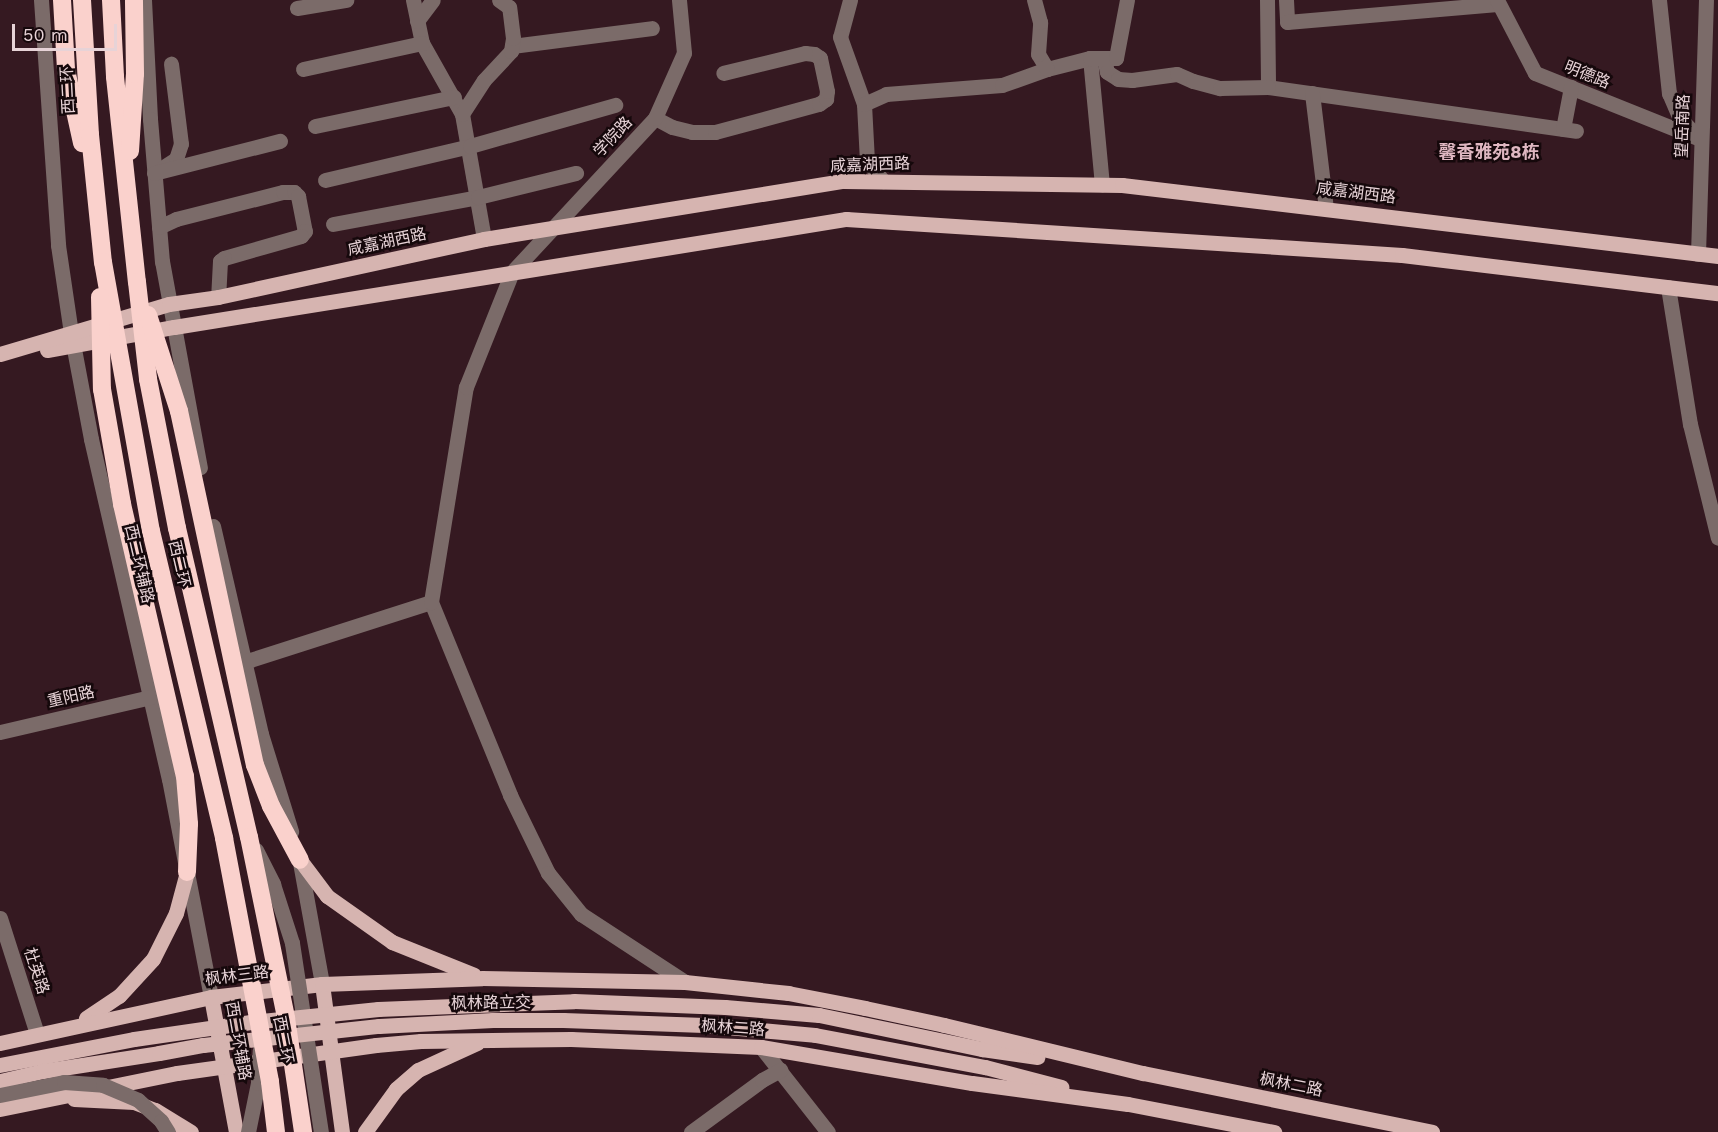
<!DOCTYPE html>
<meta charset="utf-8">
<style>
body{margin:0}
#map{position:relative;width:1718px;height:1132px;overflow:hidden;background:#351921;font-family:"Work Sans","Noto Sans SC",sans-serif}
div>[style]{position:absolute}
.minor>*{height:15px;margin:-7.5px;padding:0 7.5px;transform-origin:7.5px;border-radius:7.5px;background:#7b6b69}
.major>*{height:15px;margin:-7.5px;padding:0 7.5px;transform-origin:7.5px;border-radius:7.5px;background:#d6b4b0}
.highway>*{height:18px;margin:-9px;padding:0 9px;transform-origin:9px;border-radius:9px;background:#fad1cc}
.minor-bridge>*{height:15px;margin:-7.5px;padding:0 7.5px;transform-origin:7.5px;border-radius:7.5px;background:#7b6b69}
.major-bridge>*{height:15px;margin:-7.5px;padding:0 7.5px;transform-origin:7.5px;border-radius:7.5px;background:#d6b4b0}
.highway-bridge>*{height:18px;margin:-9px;padding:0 9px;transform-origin:9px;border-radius:9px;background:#fad1cc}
span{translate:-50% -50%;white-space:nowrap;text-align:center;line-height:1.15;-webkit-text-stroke:5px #15080b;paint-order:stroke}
.street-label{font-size:16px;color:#e7d3d7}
.neighbourhood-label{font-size:18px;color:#dfb7c1;font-weight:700}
.scale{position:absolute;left:12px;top:24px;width:105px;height:27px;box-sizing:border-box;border:3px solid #e7d3d7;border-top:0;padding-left:8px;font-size:18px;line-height:21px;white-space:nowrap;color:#e7d3d7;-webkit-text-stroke:4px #15080b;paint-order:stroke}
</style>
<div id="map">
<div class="minor">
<div style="left:41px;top:0;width:246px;rotate:86deg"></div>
<div style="left:58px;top:245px;width:89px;rotate:81.6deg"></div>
<div style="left:71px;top:333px;width:108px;rotate:79.3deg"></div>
<div style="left:91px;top:439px;width:349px;rotate:77.1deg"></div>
<div style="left:169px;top:779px;width:222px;rotate:79.1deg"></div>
<div style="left:144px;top:0;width:119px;rotate:87.1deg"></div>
<div style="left:150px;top:119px;width:143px;rotate:85.2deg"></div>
<div style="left:162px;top:261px;width:210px;rotate:79.6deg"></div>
<div style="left:413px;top:0;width:44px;rotate:78.2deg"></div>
<div style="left:422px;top:43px;width:81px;rotate:60.6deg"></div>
<div style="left:462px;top:114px;width:127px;rotate:80deg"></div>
<div style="left:850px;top:0;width:38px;rotate:105deg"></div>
<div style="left:840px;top:37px;width:71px;rotate:70.3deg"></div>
<div style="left:864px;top:104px;width:57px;rotate:87deg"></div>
<div style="left:867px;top:161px;width:26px;rotate:51deg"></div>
<div style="left:1267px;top:0;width:87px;rotate:89.3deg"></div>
<div style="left:1268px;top:87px;width:311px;rotate:8.1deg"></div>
<div style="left:1286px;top:0;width:22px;rotate:87deg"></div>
<div style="left:1287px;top:22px;width:211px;rotate:-4.9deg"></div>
<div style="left:1497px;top:0;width:82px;rotate:62.5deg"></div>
<div style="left:1535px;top:73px;width:178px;rotate:21.8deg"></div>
<div style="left:1659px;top:0;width:94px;rotate:83.9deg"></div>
<div style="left:1669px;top:93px;width:26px;rotate:67deg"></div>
<div style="left:1679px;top:117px;width:25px;rotate:47deg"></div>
<div style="left:297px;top:8px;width:50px;rotate:-9.3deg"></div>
<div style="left:417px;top:21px;width:26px;rotate:-53deg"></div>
<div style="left:512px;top:46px;width:141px;rotate:-7.3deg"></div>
<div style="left:1090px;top:58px;width:127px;rotate:84.6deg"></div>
<div style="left:1104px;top:58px;width:14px;rotate:78deg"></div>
<div style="left:1107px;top:72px;width:13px;rotate:32deg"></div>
<div style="left:1118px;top:79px;width:14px;rotate:4deg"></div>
<div style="left:1132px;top:80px;width:45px;rotate:-7.6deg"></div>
<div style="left:1177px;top:74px;width:17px;rotate:24deg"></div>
<div style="left:1193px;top:81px;width:28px;rotate:15deg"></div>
<div style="left:1220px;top:88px;width:48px;rotate:-1.2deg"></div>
<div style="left:303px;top:69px;width:122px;rotate:-12.3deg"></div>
<div style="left:1047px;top:69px;width:44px;rotate:-14.3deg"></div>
<div style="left:1090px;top:58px;width:26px"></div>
<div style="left:1116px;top:58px;width:59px;rotate:-79.3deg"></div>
<div style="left:1312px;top:93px;width:116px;rotate:83.1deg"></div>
<div style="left:864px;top:104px;width:24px;rotate:-24deg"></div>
<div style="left:886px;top:94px;width:116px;rotate:-4.4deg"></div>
<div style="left:1002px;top:85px;width:48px;rotate:-19.6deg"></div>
<div style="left:1047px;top:69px;width:17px;rotate:-121deg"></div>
<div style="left:1038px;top:54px;width:32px;rotate:-86deg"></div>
<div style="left:1040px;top:22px;width:23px;rotate:-105deg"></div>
<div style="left:462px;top:114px;width:40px;rotate:-57.1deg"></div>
<div style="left:484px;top:80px;width:40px;rotate:-47deg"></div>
<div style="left:511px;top:51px;width:13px;rotate:-81deg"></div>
<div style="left:513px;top:38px;width:31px;rotate:-97deg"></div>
<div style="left:509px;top:7px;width:12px;rotate:-145deg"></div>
<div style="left:655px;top:118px;width:19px;rotate:28deg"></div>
<div style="left:672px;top:127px;width:21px;rotate:14deg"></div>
<div style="left:692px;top:132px;width:23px"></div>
<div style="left:715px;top:132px;width:108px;rotate:-15.1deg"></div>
<div style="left:819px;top:104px;width:9px;rotate:-36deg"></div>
<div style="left:826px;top:99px;width:8px;rotate:-83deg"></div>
<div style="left:827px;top:91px;width:34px;rotate:-102deg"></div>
<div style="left:820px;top:58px;width:7px;rotate:-146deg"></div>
<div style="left:814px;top:54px;width:9px;rotate:-174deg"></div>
<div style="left:805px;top:53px;width:84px;rotate:166.3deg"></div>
<div style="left:315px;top:126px;width:142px;rotate:-11.8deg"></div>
<div style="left:1563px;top:129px;width:43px;rotate:-79.2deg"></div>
<div style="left:162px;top:168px;width:17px;rotate:-33deg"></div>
<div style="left:176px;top:159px;width:16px;rotate:-72deg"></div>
<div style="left:181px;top:144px;width:81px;rotate:-97.1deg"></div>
<div style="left:154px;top:173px;width:130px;rotate:-14.3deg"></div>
<div style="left:325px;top:180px;width:149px;rotate:-13.2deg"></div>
<div style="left:470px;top:146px;width:151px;rotate:-15.8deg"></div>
<div style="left:333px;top:224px;width:147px;rotate:-10.5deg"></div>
<div style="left:478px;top:197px;width:101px;rotate:-13.8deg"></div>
<div style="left:159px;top:227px;width:19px;rotate:-25deg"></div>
<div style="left:176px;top:219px;width:110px;rotate:-14.2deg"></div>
<div style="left:283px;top:192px;width:11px"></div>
<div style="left:294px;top:192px;width:6px;rotate:45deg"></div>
<div style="left:298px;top:196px;width:36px;rotate:79deg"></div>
<div style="left:305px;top:231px;width:6px;rotate:129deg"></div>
<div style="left:301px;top:236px;width:80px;rotate:164.1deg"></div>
<div style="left:224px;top:258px;width:5px;rotate:143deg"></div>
<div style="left:220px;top:261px;width:36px;rotate:93deg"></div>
<div style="left:1698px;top:254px;width:254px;rotate:-88.2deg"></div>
<div style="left:1668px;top:287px;width:139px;rotate:80.9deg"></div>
<div style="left:1690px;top:424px;width:117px;rotate:76.2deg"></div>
<div style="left:213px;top:526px;width:213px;rotate:77deg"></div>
<div style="left:261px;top:734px;width:102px;rotate:72.8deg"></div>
<div style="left:431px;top:602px;width:209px;rotate:67.7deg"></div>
<div style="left:510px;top:795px;width:87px;rotate:64deg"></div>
<div style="left:548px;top:873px;width:53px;rotate:51.2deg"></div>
<div style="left:581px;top:914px;width:124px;rotate:33.2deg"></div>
<div style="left:244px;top:662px;width:196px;rotate:-17.8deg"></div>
<div style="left:431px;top:602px;width:218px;rotate:-80.8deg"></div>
<div style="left:466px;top:387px;width:124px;rotate:-68.2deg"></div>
<div style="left:512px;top:272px;width:210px;rotate:-47.1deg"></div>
<div style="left:655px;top:118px;width:71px;rotate:-66deg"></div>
<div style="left:684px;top:53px;width:53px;rotate:-95.4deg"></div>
<div style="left:0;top:732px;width:154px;rotate:-13.1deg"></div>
<div style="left:299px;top:857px;width:129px;rotate:79.7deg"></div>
<div style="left:0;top:918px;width:122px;rotate:72.3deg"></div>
<div style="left:761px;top:1047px;width:108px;rotate:51.8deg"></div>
<div style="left:691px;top:1132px;width:88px;rotate:-36.2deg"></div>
<div style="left:762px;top:1080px;width:21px;rotate:-29deg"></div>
</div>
<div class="major">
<div style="left:47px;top:350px;width:129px;rotate:-10.3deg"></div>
<div style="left:174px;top:327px;width:681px;rotate:-9.13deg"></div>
<div style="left:846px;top:219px;width:557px;rotate:3.7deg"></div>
<div style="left:1402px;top:255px;width:318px;rotate:6.9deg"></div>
<div style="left:0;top:354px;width:176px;rotate:-16.5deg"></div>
<div style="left:169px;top:304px;width:49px;rotate:-8.1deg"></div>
<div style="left:218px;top:297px;width:272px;rotate:-12.3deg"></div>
<div style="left:484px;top:239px;width:365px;rotate:-9.2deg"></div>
<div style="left:844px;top:181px;width:278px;rotate:0.8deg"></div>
<div style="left:1122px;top:185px;width:600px;rotate:6.79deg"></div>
<div style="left:300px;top:860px;width:45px;rotate:53.1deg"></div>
<div style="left:327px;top:896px;width:80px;rotate:35.3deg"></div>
<div style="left:392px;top:942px;width:88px;rotate:21.9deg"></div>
<div style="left:322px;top:984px;width:149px;rotate:82.3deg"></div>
<div style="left:211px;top:997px;width:137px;rotate:79.5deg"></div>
<div style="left:378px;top:1009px;width:196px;rotate:-2.3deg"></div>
<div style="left:574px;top:1001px;width:151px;rotate:2.3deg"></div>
<div style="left:725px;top:1007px;width:94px;rotate:4.9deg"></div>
<div style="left:819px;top:1015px;width:167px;rotate:11.8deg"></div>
<div style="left:982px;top:1049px;width:56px;rotate:8.3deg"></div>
<div style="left:86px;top:1018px;width:40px;rotate:-34deg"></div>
<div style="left:119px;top:996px;width:50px;rotate:-47.4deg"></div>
<div style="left:153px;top:959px;width:51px;rotate:-63.4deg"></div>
<div style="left:176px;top:913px;width:42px;rotate:-75deg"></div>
<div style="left:0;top:1043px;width:216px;rotate:-12.3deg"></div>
<div style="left:211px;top:997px;width:112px;rotate:-6.7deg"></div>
<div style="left:322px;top:984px;width:160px;rotate:-2.1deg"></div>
<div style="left:482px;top:978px;width:203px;rotate:1.1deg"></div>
<div style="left:685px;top:982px;width:104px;rotate:6.1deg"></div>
<div style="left:788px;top:993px;width:78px;rotate:11deg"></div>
<div style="left:865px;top:1008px;width:81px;rotate:12.1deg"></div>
<div style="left:944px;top:1025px;width:205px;rotate:13.6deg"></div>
<div style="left:1143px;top:1073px;width:295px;rotate:11.5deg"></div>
<div style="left:0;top:1065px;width:136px;rotate:-11deg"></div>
<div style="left:985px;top:1067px;width:79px;rotate:14.7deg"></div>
<div style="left:0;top:1081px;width:44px;rotate:-13.1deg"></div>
<div style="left:43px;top:1071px;width:117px;rotate:-8.8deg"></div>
<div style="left:74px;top:1099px;width:60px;rotate:2.9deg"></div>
<div style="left:134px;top:1102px;width:22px;rotate:21deg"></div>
<div style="left:155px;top:1110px;width:42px;rotate:31.4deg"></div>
<div style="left:0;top:1109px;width:181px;rotate:-11.5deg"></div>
<div style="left:177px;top:1073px;width:201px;rotate:-8deg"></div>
<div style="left:376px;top:1045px;width:45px;rotate:-5.1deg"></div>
<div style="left:421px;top:1041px;width:150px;rotate:-0.8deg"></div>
<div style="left:571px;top:1039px;width:190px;rotate:2.4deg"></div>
<div style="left:761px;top:1047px;width:214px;rotate:9.7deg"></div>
<div style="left:972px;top:1083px;width:157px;rotate:7.7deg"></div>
<div style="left:1128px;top:1104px;width:149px;rotate:10.9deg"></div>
<div style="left:365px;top:1132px;width:53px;rotate:-54.2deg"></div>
<div style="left:396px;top:1089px;width:29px;rotate:-41deg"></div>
<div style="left:418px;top:1070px;width:65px;rotate:-24.6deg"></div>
</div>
<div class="highway">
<div style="left:62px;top:0;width:70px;rotate:86.7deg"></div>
<div style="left:66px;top:70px;width:75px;rotate:77.6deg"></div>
<div style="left:82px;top:0;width:135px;rotate:86.6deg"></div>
<div style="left:90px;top:135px;width:128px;rotate:84.2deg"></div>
<div style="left:111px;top:0;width:77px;rotate:87deg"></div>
<div style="left:115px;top:77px;width:206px;rotate:83.9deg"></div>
<div style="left:130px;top:151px;width:77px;rotate:-86.3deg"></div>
<div style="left:135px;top:74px;width:74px;rotate:-90.8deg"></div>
<div style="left:255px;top:765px;width:44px;rotate:68.7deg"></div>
<div style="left:271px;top:806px;width:61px;rotate:61.8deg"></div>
<div style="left:185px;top:776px;width:48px;rotate:85.2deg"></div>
<div style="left:189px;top:824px;width:48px;rotate:92.4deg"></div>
</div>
<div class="minor-bridge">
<div style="left:256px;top:850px;width:38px;rotate:63deg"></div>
<div style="left:273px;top:884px;width:62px;rotate:72.1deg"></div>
<div style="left:292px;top:943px;width:191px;rotate:81.3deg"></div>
<div style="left:0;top:1095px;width:65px;rotate:-11.5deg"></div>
<div style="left:64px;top:1082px;width:39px;rotate:4deg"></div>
<div style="left:103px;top:1085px;width:38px;rotate:23deg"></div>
<div style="left:138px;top:1100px;width:31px;rotate:42deg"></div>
<div style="left:161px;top:1121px;width:13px;rotate:58deg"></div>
<div style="left:248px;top:1132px;width:50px;rotate:-78.5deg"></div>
<div style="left:258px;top:1083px;width:33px;rotate:-87deg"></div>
</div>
<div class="major-bridge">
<div style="left:134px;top:1039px;width:118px;rotate:-8.3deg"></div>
<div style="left:251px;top:1022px;width:128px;rotate:-5.8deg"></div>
<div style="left:159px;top:1053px;width:45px;rotate:-10.3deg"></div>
<div style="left:203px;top:1045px;width:177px;rotate:-6.2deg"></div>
<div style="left:379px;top:1026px;width:114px;rotate:-3deg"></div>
<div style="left:493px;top:1020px;width:70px"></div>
<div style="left:563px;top:1020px;width:141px;rotate:2deg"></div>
<div style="left:704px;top:1025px;width:111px;rotate:5.1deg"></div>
<div style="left:815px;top:1035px;width:173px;rotate:10.7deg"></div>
</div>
<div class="highway-bridge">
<div style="left:103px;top:262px;width:273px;rotate:79.9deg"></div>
<div style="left:151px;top:531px;width:316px;rotate:76.6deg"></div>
<div style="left:224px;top:838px;width:248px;rotate:79.3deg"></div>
<div style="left:270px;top:1082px;width:50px;rotate:83.2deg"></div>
<div style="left:137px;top:282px;width:98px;rotate:83.5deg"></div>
<div style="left:148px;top:379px;width:152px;rotate:79deg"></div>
<div style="left:177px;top:528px;width:317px;rotate:76.9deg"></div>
<div style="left:249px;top:837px;width:185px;rotate:78.4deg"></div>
<div style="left:286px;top:1018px;width:115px;rotate:81.5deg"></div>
<div style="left:100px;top:297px;width:92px;rotate:88.8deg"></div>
<div style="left:102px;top:389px;width:117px;rotate:80.1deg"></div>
<div style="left:122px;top:504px;width:279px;rotate:77deg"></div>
<div style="left:148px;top:315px;width:101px;rotate:72.1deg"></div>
<div style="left:179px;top:411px;width:362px;rotate:77.9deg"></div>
</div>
<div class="street-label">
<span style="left:1587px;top:75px;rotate:22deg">明德路</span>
<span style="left:68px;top:90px;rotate:-93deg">西二环</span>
<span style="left:1683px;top:126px;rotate:-88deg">望岳南路</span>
<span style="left:613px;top:137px;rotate:-47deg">学院路</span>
<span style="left:870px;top:165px;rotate:-2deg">咸嘉湖西路</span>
<span style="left:1356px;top:193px;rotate:7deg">咸嘉湖西路</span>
<span style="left:387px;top:242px;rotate:-12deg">咸嘉湖西路</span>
<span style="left:139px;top:564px;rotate:77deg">西二环辅路</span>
<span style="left:179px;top:564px;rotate:77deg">西二环</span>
<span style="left:71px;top:697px;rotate:-13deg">重阳路</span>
<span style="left:36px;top:971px;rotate:72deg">杜英路</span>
<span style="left:237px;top:976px;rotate:-7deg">枫林三路</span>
<span style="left:491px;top:1003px;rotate:-1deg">枫林路立交</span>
<span style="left:733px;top:1028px;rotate:4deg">枫林二路</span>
<span style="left:283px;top:1040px;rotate:79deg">西二环</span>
<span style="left:238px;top:1041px;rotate:80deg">西二环辅路</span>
<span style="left:1291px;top:1085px;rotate:11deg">枫林二路</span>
</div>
<div class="neighbourhood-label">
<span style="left:1489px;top:152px">馨香雅苑8栋</span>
</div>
<div class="scale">50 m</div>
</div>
